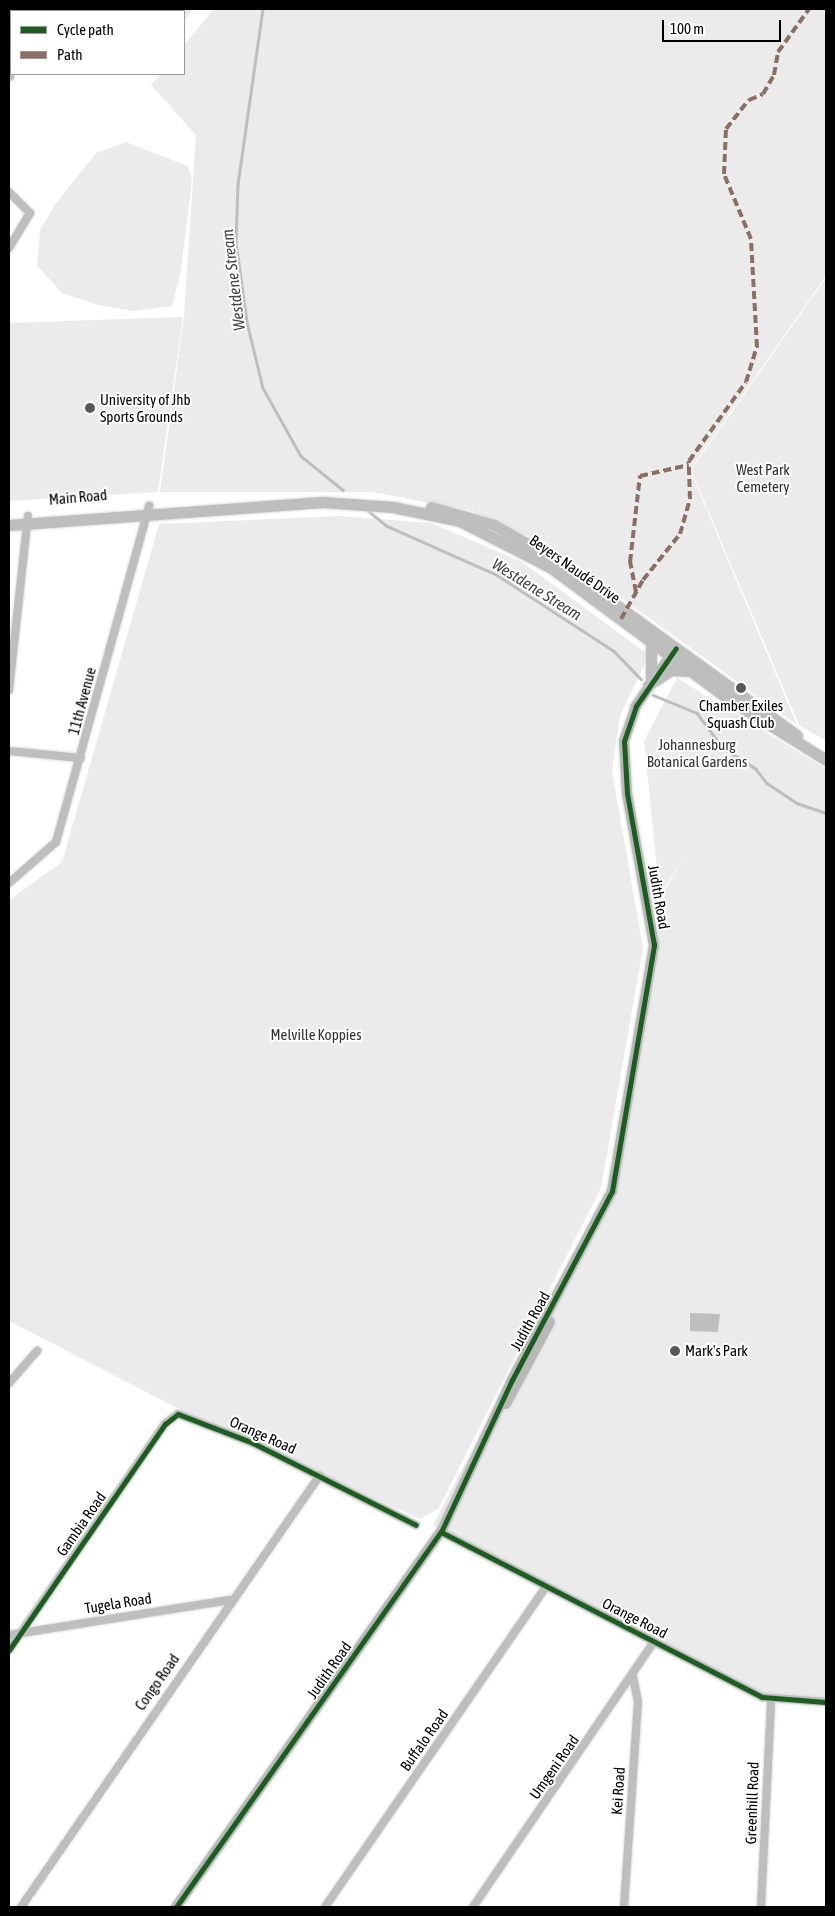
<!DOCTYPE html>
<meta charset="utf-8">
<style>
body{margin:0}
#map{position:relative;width:835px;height:1916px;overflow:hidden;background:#fff;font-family:"Asap Condensed",sans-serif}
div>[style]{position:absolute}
.green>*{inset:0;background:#ebebeb}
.water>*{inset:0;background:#bebebe}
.stream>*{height:2.5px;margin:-1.25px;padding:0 1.25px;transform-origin:1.25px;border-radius:1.25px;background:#bebebe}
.roads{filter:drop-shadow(0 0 1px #dbdbdb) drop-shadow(0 0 1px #dbdbdb)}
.street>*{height:8px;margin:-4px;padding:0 4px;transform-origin:4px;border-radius:4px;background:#bebebe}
.secondary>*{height:10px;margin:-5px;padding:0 5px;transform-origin:5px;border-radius:5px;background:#b8b8b8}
.primary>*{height:11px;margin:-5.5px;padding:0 5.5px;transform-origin:5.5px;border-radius:5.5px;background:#bebebe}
.quiet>*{height:4px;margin-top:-2px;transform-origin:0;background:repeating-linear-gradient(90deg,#8d6e63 0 8px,transparent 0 12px)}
.cycleway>*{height:5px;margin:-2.5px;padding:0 2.5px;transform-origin:2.5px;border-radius:2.5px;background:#1b5e20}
.dots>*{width:14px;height:14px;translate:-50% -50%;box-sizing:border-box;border:2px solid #fff;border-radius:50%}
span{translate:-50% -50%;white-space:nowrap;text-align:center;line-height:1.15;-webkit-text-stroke:4px #fff;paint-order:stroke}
.poi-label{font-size:15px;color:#000}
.left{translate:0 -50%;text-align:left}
.park-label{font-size:15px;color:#323232}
.street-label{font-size:15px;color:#000}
.water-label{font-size:16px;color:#434343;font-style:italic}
.frame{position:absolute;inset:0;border:10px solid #000;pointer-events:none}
.legend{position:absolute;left:10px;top:10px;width:175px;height:65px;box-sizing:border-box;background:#fff;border:1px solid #999;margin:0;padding:6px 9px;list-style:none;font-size:15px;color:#000}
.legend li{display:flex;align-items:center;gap:10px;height:25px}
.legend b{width:25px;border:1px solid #999}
.scale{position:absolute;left:662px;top:20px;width:119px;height:22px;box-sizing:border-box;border:2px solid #000;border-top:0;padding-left:6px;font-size:15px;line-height:18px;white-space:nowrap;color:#000;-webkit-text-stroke:4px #fff;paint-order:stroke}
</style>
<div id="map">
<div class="green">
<div style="clip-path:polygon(68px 9px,194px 9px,184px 21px,184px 11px)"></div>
<div style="clip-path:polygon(214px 9px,826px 9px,826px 276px,690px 470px,797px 725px,551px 547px,472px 511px,373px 492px,160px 492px,184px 317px,196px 135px,151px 85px,160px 74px,184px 74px,184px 45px)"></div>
<div style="clip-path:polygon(126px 142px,188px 166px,192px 180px,181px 270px,172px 306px,134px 311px,98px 305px,62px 293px,37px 266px,40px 230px,56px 203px,96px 153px)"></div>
<div style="clip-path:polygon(826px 278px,826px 741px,799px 725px,691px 470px)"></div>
<div style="clip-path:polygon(183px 317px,158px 492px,9px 501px,9px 323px)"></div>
<div style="clip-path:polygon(340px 516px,431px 523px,522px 562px,649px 655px,620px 716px,612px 771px,643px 948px,601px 1188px,438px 1509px,420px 1519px,183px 1411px,9px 1321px,9px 900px,62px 862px,159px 524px)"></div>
<div style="clip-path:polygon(677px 678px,826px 769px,826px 1698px,764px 1693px,649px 1640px,433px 1525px,614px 1178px,661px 908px,665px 890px,685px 855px,664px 889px,658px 879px,644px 741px)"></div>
</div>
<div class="water">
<div style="clip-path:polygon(690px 1313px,720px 1314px,718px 1332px,690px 1331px)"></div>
</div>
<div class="stream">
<div style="left:263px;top:9px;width:178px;rotate:98.1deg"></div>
<div style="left:238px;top:185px;width:57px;rotate:92deg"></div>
<div style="left:236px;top:242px;width:81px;rotate:82.2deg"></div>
<div style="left:247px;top:322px;width:68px;rotate:76.4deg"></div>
<div style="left:263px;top:388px;width:78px;rotate:60.8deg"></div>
<div style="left:301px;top:456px;width:54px;rotate:39deg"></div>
<div style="left:366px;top:509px;width:27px;rotate:39deg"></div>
<div style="left:387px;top:526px;width:120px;rotate:24deg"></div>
<div style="left:497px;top:575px;width:140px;rotate:33deg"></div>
<div style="left:614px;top:651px;width:39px;rotate:46deg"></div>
<div style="left:653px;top:695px;width:48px;rotate:22.2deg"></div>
<div style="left:697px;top:713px;width:44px;rotate:53.4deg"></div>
<div style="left:723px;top:748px;width:39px;rotate:32deg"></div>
<div style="left:756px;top:769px;width:18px;rotate:52deg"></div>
<div style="left:767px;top:783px;width:36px;rotate:34deg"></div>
<div style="left:797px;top:803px;width:31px;rotate:19deg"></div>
</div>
<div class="roads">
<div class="street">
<div style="left:9px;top:75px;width:2px;rotate:63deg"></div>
<div style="left:9px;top:192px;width:30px;rotate:45deg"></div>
<div style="left:30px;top:213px;width:41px;rotate:121deg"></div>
<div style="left:9px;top:690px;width:175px;rotate:-83.8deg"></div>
<div style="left:9px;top:751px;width:72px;rotate:5.6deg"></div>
<div style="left:9px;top:883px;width:62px;rotate:-41.1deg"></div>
<div style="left:56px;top:842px;width:349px;rotate:-74.5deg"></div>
<div style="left:9px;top:1383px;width:43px;rotate:-48.8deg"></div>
<div style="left:441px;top:1532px;width:361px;rotate:27.2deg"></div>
<div style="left:762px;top:1697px;width:64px;rotate:4.5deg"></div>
<div style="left:9px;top:1635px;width:225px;rotate:-9deg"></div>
<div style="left:9px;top:1650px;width:275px;rotate:-55.4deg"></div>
<div style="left:165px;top:1424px;width:16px;rotate:-38deg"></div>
<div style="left:178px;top:1414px;width:80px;rotate:21.1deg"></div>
<div style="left:253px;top:1443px;width:182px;rotate:26.7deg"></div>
<div style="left:21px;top:1907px;width:525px;rotate:-55.31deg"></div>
<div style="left:325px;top:1907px;width:388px;rotate:-55.4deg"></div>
<div style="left:473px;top:1907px;width:321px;rotate:-55.7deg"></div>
<div style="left:624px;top:1907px;width:205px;rotate:-86.1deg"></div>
<div style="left:638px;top:1702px;width:25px;rotate:-101deg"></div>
<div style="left:761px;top:1907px;width:208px;rotate:-87.2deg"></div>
</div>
<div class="secondary">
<div style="left:506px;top:1404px;width:93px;rotate:-61.8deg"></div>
<div style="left:176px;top:1907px;width:459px;rotate:-54.8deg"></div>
<div style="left:441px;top:1532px;width:168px;rotate:-65deg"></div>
<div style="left:512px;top:1380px;width:214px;rotate:-62.1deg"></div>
<div style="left:612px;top:1191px;width:250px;rotate:-80.3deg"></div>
<div style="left:654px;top:945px;width:154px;rotate:-100.1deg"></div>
<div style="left:627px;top:793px;width:52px;rotate:-93.3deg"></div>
<div style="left:624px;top:741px;width:37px;rotate:-71deg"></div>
<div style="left:636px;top:706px;width:69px;rotate:-55.6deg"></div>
</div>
<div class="primary">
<div style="left:431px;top:507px;width:66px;rotate:15.9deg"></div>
<div style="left:494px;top:525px;width:61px;rotate:29.5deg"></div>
<div style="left:547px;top:555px;width:308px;rotate:35.8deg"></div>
<div style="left:9px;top:525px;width:314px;rotate:-4.2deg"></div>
<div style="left:322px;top:502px;width:71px;rotate:4deg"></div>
<div style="left:393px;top:507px;width:68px;rotate:11.8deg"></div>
<div style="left:460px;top:521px;width:101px;rotate:27.1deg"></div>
<div style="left:550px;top:567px;width:220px;rotate:36.5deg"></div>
<div style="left:727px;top:698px;width:117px;rotate:32.1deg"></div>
<div style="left:651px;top:641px;width:39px;rotate:90deg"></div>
<div style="left:648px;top:685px;width:27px;rotate:-33deg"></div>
<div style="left:671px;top:670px;width:19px;rotate:3deg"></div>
</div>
</div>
<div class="quiet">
<div style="left:636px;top:592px;width:31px;rotate:-101deg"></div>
<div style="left:630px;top:562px;width:87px;rotate:-83.4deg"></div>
<div style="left:640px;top:476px;width:50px;rotate:-12.7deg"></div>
<div style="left:621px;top:619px;width:45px;rotate:-60.6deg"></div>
<div style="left:643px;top:580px;width:59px;rotate:-51.2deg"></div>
<div style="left:680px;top:534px;width:36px;rotate:-74deg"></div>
<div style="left:690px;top:499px;width:38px;rotate:-92deg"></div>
<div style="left:689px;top:461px;width:97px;rotate:-54.2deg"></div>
<div style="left:746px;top:382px;width:37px;rotate:-73deg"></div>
<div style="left:757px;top:347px;width:108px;rotate:-93.2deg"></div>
<div style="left:751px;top:239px;width:70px;rotate:-112.6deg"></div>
<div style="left:724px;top:174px;width:45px;rotate:-87.5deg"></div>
<div style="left:726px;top:129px;width:37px;rotate:-52deg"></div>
<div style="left:749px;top:100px;width:15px;rotate:-23deg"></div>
<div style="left:763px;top:94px;width:22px;rotate:-60deg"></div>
<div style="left:774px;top:75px;width:23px;rotate:-80deg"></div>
<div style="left:778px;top:52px;width:53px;rotate:-54.2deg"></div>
</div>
<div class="cycleway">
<div style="left:441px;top:1532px;width:361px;rotate:27.2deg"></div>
<div style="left:762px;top:1697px;width:64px;rotate:4.5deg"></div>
<div style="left:9px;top:1650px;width:275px;rotate:-55.4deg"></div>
<div style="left:165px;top:1424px;width:16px;rotate:-38deg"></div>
<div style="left:178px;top:1414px;width:80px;rotate:21.1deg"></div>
<div style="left:253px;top:1443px;width:182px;rotate:26.7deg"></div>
<div style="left:176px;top:1907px;width:459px;rotate:-54.8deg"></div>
<div style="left:441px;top:1532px;width:168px;rotate:-65deg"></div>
<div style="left:512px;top:1380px;width:214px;rotate:-62.1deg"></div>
<div style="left:612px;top:1191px;width:250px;rotate:-80.3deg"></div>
<div style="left:654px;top:945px;width:154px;rotate:-100.1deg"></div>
<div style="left:627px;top:793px;width:52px;rotate:-93.3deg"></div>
<div style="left:624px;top:741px;width:37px;rotate:-71deg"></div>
<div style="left:636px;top:706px;width:70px;rotate:-55.4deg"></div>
</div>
<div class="dots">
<div style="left:90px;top:408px;background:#595959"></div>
<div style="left:741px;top:688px;background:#595959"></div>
<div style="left:675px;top:1351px;background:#595959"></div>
</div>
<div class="poi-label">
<span class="left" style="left:100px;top:408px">University of Jhb<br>Sports Grounds</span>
<span style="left:741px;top:714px">Chamber Exiles<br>Squash Club</span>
<span class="left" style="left:685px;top:1351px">Mark's Park</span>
</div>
<div class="park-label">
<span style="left:763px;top:478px">West Park<br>Cemetery</span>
<span style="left:697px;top:753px">Johannesburg<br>Botanical Gardens</span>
<span style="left:316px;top:1035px">Melville Koppies</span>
</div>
<div class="street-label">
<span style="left:78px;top:497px;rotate:-5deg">Main Road</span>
<span style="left:575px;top:569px;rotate:35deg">Beyers Naudé Drive</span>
<span style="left:82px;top:701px;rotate:-75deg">11th Avenue</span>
<span style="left:659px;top:897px;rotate:80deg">Judith Road</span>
<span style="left:530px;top:1321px;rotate:-61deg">Judith Road</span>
<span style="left:263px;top:1435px;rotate:24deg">Orange Road</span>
<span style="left:81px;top:1524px;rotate:-55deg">Gambia Road</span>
<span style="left:118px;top:1603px;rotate:-9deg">Tugela Road</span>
<span style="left:635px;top:1618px;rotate:27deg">Orange Road</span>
<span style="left:329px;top:1670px;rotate:-55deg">Judith Road</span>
<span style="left:157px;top:1682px;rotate:-55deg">Congo Road</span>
<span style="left:424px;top:1740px;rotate:-55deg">Buffalo Road</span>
<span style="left:554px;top:1767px;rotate:-55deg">Umgeni Road</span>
<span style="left:618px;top:1791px;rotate:-86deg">Kei Road</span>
<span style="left:752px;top:1803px;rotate:-88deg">Greenhill Road</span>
</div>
<div class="water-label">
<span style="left:233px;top:280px;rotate:-97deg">Westdene Stream</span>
<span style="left:537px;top:589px;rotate:32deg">Westdene Stream</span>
</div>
<div class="frame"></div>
<ul class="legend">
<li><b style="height:6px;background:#1b5e20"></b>Cycle path</li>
<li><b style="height:6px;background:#8d6e63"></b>Path</li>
</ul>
<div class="scale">100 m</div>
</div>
